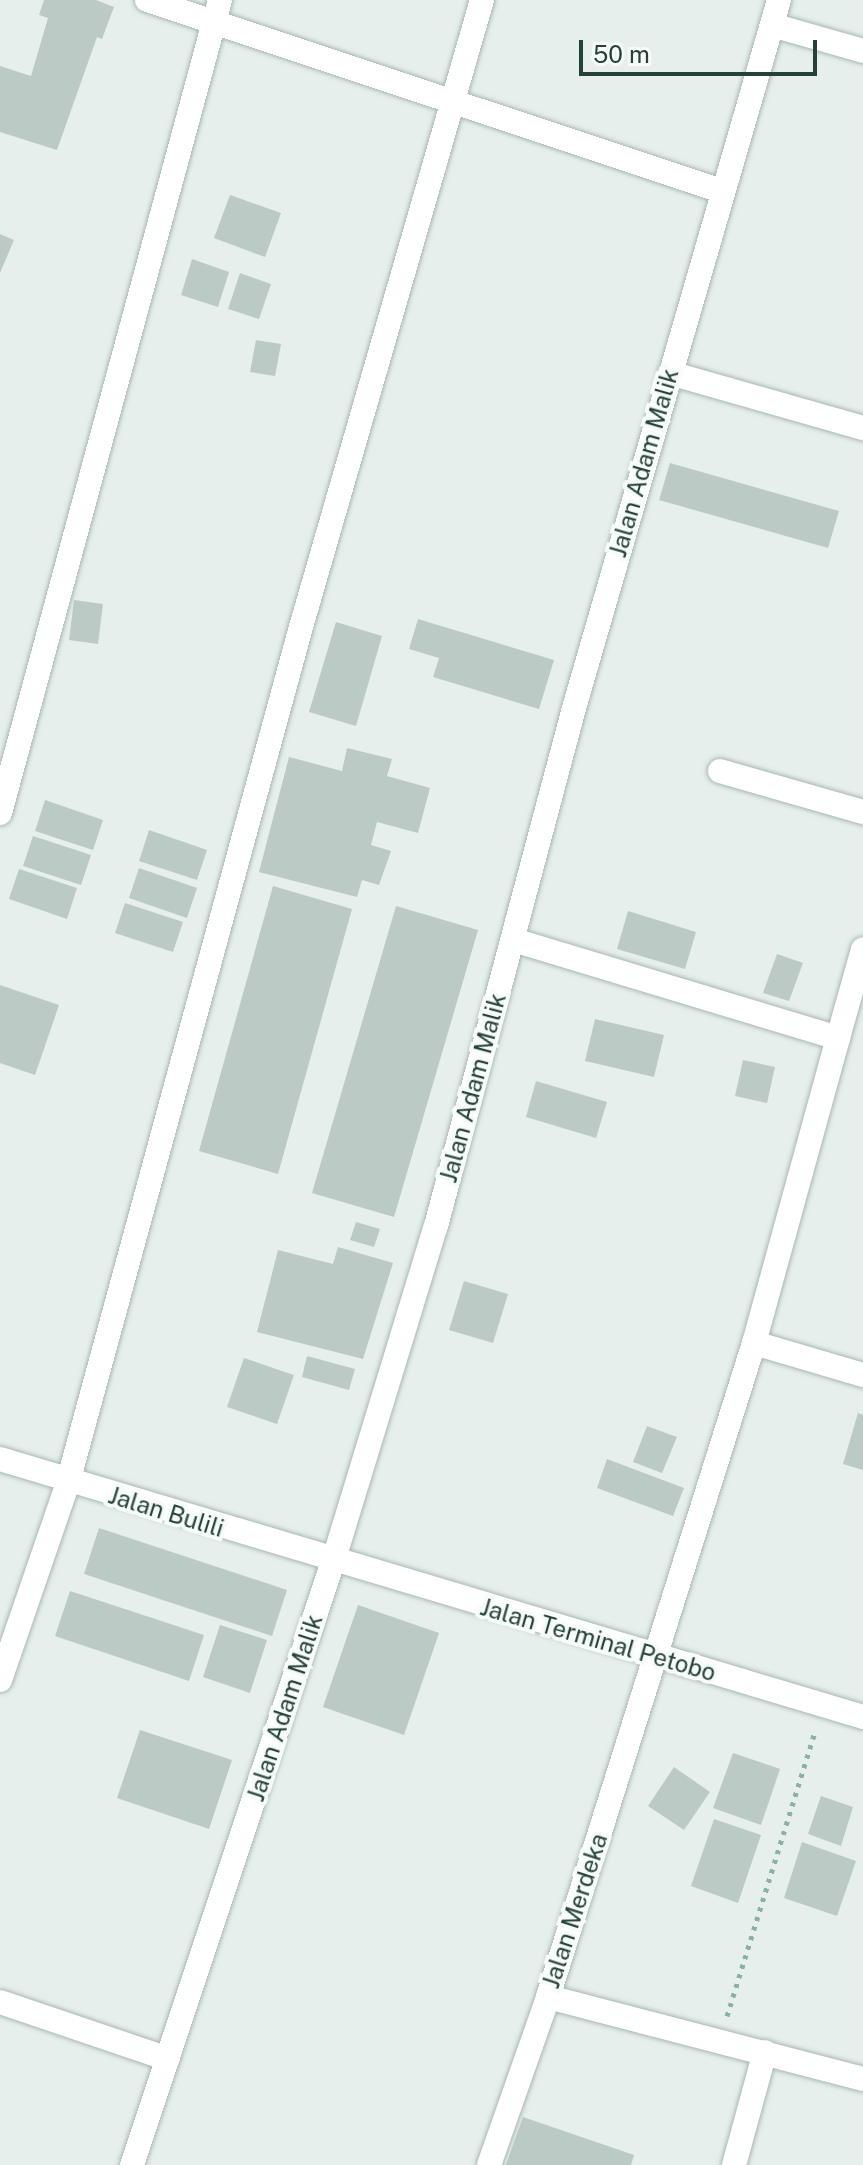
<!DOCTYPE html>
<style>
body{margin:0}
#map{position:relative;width:863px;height:2165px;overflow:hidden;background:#e6efeb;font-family:"Public Sans",sans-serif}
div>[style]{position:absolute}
.building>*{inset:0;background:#bbcac4}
.path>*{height:5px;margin-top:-2.5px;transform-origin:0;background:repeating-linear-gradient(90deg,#86b3a5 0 4px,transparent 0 10px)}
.roads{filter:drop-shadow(0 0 2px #a8b8b2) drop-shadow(0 0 2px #a8b8b2)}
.minor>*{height:24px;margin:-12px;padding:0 12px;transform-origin:12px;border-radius:12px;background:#fff}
span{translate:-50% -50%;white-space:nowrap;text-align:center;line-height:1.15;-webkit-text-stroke:8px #f7fbf9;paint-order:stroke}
.street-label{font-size:24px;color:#24423a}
.scale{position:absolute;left:579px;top:40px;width:238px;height:36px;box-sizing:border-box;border:4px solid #24423a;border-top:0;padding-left:10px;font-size:24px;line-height:28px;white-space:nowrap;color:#24423a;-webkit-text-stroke:6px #f7fbf9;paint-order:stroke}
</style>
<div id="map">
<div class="building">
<div style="clip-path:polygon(44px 0,96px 0,114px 7px,102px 39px,97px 37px,57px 150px,0 132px,0 66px,31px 76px,48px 18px,39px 15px)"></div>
<div style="clip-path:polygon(230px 195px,281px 213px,265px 257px,214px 238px)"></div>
<div style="clip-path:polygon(0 234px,14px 240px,0 273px)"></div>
<div style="clip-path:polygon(192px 259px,229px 272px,218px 307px,181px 295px)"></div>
<div style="clip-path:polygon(240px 273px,271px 284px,259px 319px,228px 309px)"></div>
<div style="clip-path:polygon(256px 340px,281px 344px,275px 376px,250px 372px)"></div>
<div style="clip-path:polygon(670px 463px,839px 511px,828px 548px,659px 500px)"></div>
<div style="clip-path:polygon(74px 600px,103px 604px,98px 644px,69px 640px)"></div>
<div style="clip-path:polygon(418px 619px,554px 660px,539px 709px,433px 677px,439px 658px,409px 649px)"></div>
<div style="clip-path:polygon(336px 622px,382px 636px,356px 726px,309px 712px)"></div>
<div style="clip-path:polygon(347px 748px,392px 759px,387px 776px,430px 788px,418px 833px,377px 822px,371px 845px,391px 851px,379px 885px,362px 880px,357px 897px,259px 872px,289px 757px,342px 771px)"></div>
<div style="clip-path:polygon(45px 800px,103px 820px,93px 850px,35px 831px)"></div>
<div style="clip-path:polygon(149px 830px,207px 850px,197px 880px,139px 861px)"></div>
<div style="clip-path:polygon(33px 836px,91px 855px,81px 885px,23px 866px)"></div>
<div style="clip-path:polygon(139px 868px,197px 888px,187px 918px,129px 898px)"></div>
<div style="clip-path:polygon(19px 869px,77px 888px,67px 919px,9px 899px)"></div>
<div style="clip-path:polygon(273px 886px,352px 909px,278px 1174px,199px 1151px)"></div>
<div style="clip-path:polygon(125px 903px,183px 922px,173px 952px,115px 933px)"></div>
<div style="clip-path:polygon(396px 906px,478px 930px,394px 1217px,312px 1193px)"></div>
<div style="clip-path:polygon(628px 911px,696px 932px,685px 969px,617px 949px)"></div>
<div style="clip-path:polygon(777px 954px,803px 963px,789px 1001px,763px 993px)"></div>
<div style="clip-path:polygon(0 985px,59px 1005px,35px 1075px,0 1063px)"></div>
<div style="clip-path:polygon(595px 1019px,664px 1035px,654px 1077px,585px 1061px)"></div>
<div style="clip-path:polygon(743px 1060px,775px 1067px,767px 1103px,735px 1096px)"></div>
<div style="clip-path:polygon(536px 1081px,607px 1102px,596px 1138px,526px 1117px)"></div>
<div style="clip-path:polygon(356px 1222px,380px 1229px,374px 1247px,350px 1240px)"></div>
<div style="clip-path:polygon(338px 1247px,393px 1263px,363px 1359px,257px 1332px,278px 1250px,333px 1264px)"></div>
<div style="clip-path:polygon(464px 1281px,508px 1294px,493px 1343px,449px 1330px)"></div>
<div style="clip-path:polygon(307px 1356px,355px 1369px,349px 1390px,302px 1377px)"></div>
<div style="clip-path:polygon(244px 1358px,294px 1375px,277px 1424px,227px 1407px)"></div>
<div style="clip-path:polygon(858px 1413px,863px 1415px,863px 1470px,843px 1464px)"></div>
<div style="clip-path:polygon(647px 1426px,677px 1437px,662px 1473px,633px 1462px)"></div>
<div style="clip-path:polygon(607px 1459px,684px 1488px,673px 1516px,597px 1488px)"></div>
<div style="clip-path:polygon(99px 1528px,287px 1590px,272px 1636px,84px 1574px)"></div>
<div style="clip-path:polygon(70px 1591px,204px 1635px,189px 1681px,55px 1636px)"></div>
<div style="clip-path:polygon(358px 1605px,439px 1633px,404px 1735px,323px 1707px)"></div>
<div style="clip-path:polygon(220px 1625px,267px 1640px,250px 1693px,203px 1677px)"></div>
<div style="clip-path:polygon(140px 1730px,232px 1760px,209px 1829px,117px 1798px)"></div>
<div style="clip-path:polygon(733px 1753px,780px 1769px,761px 1825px,713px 1808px)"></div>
<div style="clip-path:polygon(674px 1767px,710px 1792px,684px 1830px,648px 1806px)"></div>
<div style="clip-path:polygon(821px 1796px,853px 1807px,841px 1846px,808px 1834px)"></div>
<div style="clip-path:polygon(714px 1819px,761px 1835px,738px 1903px,691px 1886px)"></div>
<div style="clip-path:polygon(802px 1842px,856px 1861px,837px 1916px,784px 1898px)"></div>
<div style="clip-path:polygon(523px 2117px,634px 2155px,631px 2165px,506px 2165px)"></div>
</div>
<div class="path">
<div style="left:727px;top:2016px;width:298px;rotate:-72.8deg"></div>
</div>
<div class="roads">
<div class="minor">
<div style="left:147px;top:0;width:606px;rotate:18.38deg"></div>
<div style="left:772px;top:25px;width:95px;rotate:15.9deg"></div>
<div style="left:670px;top:373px;width:201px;rotate:15.9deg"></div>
<div style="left:720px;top:771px;width:149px;rotate:16deg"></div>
<div style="left:0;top:813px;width:842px;rotate:-74.86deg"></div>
<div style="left:838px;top:1038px;width:92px;rotate:-74.3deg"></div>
<div style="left:754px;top:1343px;width:114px;rotate:16.4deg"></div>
<div style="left:0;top:1459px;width:901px;rotate:16.64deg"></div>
<div style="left:0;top:1680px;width:209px;rotate:-71deg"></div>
<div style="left:68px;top:1482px;width:886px;rotate:-74.76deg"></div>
<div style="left:301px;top:627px;width:653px;rotate:-73.9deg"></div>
<div style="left:548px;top:1997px;width:325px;rotate:14.6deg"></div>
<div style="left:0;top:2002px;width:177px;rotate:18.7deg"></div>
<div style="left:132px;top:2165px;width:636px;rotate:-71.57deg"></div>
<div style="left:333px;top:1562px;width:351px;rotate:-73deg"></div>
<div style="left:436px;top:1226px;width:536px;rotate:-75.08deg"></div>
<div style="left:574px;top:708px;width:737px;rotate:-73.85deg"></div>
<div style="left:489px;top:2165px;width:178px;rotate:-70.6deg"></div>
<div style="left:548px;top:1997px;width:686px;rotate:-72.52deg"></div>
<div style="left:754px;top:1343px;width:316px;rotate:-74.6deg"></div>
<div style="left:838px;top:1038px;width:339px;rotate:-163.2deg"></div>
<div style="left:734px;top:2165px;width:117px;rotate:-74.7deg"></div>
</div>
</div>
<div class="street-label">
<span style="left:644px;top:463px;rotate:-74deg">Jalan Adam Malik</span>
<span style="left:473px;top:1088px;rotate:-75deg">Jalan Adam Malik</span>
<span style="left:166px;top:1512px;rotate:17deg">Jalan Bulili</span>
<span style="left:598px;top:1640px;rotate:16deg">Jalan Terminal Petobo</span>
<span style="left:285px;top:1708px;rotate:-72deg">Jalan Adam Malik</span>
<span style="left:575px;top:1911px;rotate:-72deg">Jalan Merdeka</span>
</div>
<div class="scale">50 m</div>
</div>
